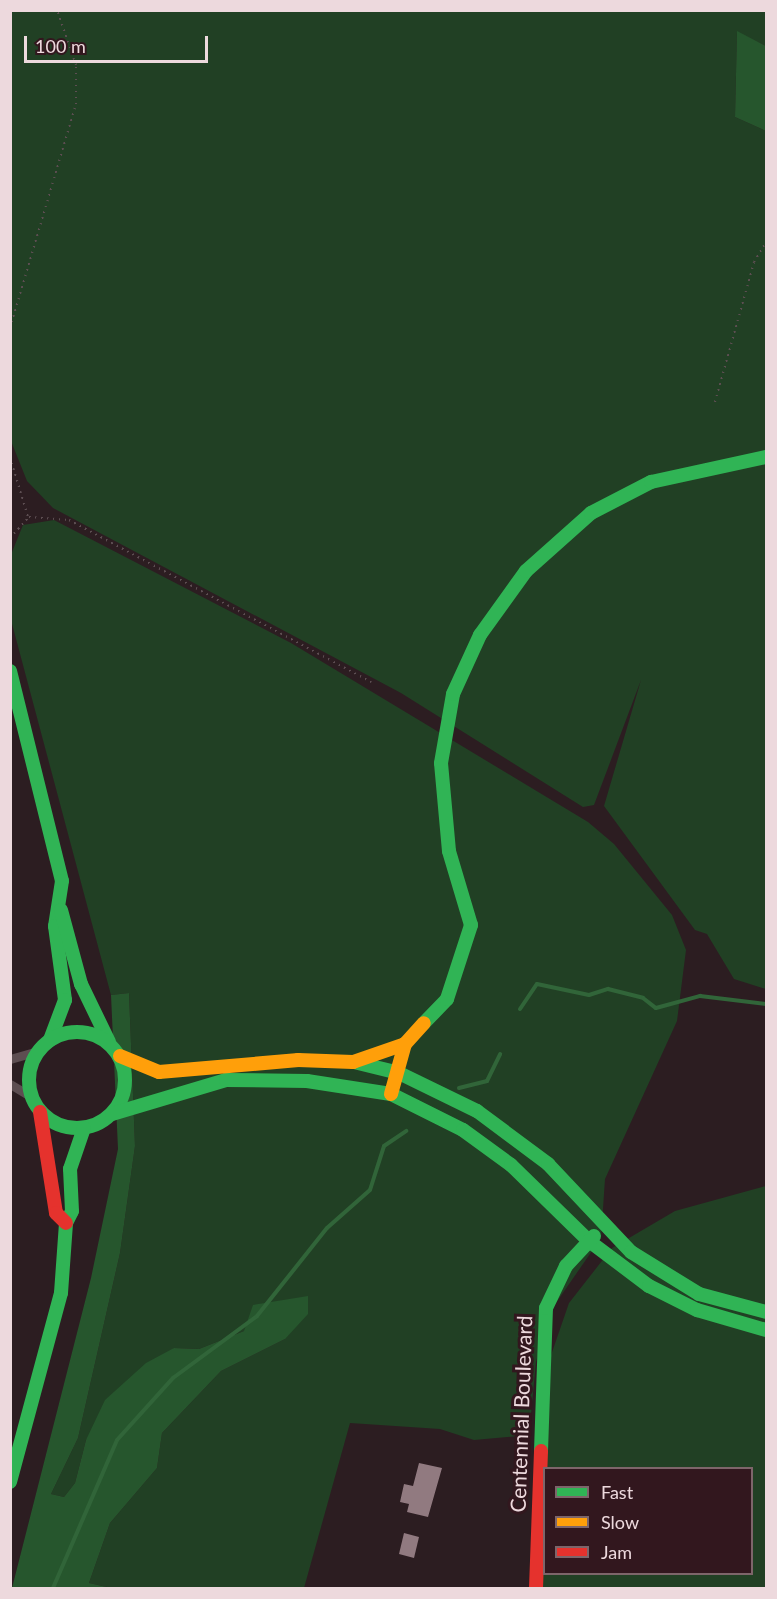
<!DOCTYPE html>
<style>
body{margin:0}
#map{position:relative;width:777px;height:1599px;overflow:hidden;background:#2c1d21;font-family:Lato,sans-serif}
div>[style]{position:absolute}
.green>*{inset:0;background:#214024}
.forest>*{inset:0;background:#26562d}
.stream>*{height:4px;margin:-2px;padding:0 2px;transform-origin:2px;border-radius:2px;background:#316539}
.building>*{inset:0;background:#917a80}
.path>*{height:2px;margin-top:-1px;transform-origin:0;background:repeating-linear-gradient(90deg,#5d4e52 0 1.5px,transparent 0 6px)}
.street>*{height:9px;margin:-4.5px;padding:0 4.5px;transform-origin:4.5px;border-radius:4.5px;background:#5d4d51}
.fast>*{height:14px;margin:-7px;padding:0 7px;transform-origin:7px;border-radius:7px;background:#30b455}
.fast>.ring{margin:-7px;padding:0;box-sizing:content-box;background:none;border:14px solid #30b455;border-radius:50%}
.slow>*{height:14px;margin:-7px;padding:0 7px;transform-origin:7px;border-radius:7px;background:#ff9f0a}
.jam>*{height:14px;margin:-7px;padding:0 7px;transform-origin:7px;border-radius:7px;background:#e5322d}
span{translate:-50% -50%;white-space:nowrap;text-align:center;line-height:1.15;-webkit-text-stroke:6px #32171e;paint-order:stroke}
.street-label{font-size:21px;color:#edd9dd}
.frame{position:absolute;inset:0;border:12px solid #edd9dd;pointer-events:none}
.legend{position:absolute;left:543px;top:1467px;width:210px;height:108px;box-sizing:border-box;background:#32171e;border:2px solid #7d656a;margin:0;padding:8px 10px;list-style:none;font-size:18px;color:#edd9dd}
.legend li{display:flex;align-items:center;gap:12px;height:30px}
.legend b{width:30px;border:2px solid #7d656a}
.scale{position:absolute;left:24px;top:36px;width:184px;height:27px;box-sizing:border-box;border:3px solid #edd9dd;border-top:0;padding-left:8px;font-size:18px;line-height:21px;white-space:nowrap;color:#edd9dd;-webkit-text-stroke:4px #32171e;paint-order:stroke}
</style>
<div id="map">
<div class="green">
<div style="clip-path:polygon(11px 11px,766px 11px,766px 46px,737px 32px,735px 117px,766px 131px,766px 989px,734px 979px,707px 934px,695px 930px,604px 806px,641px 680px,594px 805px,583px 807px,401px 693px,53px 508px,27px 481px,11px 441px)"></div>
<div style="clip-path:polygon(54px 520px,291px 643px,588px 822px,614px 844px,672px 915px,686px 950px,677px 1021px,605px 1179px,601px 1238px,549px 1313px,536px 1362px,529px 1435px,474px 1440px,440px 1429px,350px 1423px,304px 1588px,111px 1588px,89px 1583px,110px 1523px,157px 1468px,162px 1433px,221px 1371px,285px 1339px,244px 1331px,199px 1349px,174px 1348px,86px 1440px,75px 1483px,64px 1497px,51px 1494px,78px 1438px,120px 1253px,135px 1146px,129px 993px,111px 995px,11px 620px,10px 557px,23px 525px)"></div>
<div style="clip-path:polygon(766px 1186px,766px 1588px,542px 1588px,544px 1482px,544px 1574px,752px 1574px,752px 1468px,545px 1468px,549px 1361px,569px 1303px,612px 1248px,675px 1211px)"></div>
</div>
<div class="forest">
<div style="clip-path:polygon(737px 31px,766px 46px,766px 131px,735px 117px)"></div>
<div style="clip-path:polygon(129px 993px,135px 1146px,120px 1253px,78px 1438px,51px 1494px,64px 1497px,75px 1483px,86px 1440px,105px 1400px,146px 1363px,174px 1348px,199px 1349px,244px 1331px,253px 1305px,308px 1296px,308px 1314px,285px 1339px,221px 1371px,162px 1433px,157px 1468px,110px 1523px,89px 1583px,111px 1588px,12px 1588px,91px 1278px,118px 1149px,111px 995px)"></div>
</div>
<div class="stream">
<div style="left:520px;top:1009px;width:30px;rotate:-56deg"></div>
<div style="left:537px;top:984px;width:53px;rotate:11.9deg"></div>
<div style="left:589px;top:995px;width:20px;rotate:-18deg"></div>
<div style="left:608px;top:989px;width:36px;rotate:14deg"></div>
<div style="left:643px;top:998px;width:16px;rotate:38deg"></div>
<div style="left:656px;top:1008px;width:46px;rotate:-15.3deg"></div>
<div style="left:700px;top:996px;width:66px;rotate:6.9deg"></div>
<div style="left:459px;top:1088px;width:29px;rotate:-14deg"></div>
<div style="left:487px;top:1081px;width:30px;rotate:-64deg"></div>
<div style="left:53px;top:1588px;width:161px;rotate:-66.6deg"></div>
<div style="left:117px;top:1440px;width:84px;rotate:-47.9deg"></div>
<div style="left:173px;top:1378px;width:104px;rotate:-36.4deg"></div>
<div style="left:257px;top:1316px;width:112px;rotate:-51.5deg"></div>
<div style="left:327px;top:1228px;width:57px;rotate:-41.5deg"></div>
<div style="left:370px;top:1190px;width:46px;rotate:-72.3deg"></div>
<div style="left:384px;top:1146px;width:27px;rotate:-34deg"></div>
</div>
<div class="building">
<div style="clip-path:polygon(419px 1463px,442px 1468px,428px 1517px,407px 1512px,409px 1504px,400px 1502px,404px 1484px,413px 1486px)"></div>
<div style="clip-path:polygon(404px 1533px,419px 1537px,414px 1558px,399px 1554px)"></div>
</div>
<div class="path">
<div style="left:10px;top:328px;width:234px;rotate:-73.6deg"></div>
<div style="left:76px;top:104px;width:39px;rotate:-90deg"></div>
<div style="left:76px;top:65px;width:58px;rotate:-109.1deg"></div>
<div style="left:715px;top:402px;width:145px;rotate:-74.4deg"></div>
<div style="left:754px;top:262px;width:23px;rotate:-59deg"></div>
<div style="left:10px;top:457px;width:63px;rotate:73.3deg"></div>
<div style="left:10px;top:538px;width:28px;rotate:-48deg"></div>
<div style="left:29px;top:517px;width:40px;rotate:4.3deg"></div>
<div style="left:69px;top:520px;width:343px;rotate:28.2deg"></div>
</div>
<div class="street">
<div style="left:10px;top:1059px;width:29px;rotate:-16deg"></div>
<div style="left:10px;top:1084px;width:26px;rotate:31deg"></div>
</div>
<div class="fast">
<div style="left:10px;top:671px;width:216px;rotate:76.1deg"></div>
<div style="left:62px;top:881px;width:46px;rotate:98.8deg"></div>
<div style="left:55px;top:926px;width:75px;rotate:82.3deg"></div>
<div style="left:65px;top:1000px;width:43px;rotate:110.6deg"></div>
<div style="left:61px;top:910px;width:77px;rotate:74.9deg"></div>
<div style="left:81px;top:984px;width:64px;rotate:64.2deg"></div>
<div style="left:424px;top:1023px;width:33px;rotate:-46deg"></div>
<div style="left:447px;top:999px;width:78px;rotate:-72deg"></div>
<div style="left:471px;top:925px;width:77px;rotate:-106.6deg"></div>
<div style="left:449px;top:851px;width:88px;rotate:-95.2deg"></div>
<div style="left:441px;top:763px;width:70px;rotate:-80.1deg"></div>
<div style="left:453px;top:694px;width:65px;rotate:-65.4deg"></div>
<div style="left:480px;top:635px;width:79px;rotate:-54.3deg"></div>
<div style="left:526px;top:571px;width:87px;rotate:-41.7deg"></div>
<div style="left:591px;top:513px;width:68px;rotate:-27.3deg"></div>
<div style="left:651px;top:482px;width:118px;rotate:-12.3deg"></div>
<div class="ring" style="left:29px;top:1032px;width:82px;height:82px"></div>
<div style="left:354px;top:1062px;width:46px;rotate:13.7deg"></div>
<div style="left:399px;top:1073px;width:87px;rotate:26deg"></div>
<div style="left:477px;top:1111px;width:89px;rotate:36.7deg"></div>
<div style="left:548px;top:1164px;width:121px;rotate:46.7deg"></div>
<div style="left:631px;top:1252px;width:80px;rotate:31.7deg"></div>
<div style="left:699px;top:1294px;width:69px;rotate:15deg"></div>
<div style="left:112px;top:1114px;width:119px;rotate:-16.6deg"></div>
<div style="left:226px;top:1080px;width:81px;rotate:0.7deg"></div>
<div style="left:307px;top:1081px;width:85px;rotate:8.8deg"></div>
<div style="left:391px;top:1094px;width:80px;rotate:26.6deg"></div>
<div style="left:463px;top:1130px;width:59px;rotate:36.1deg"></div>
<div style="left:511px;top:1165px;width:109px;rotate:44.3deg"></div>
<div style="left:589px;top:1241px;width:75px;rotate:36.9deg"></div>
<div style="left:649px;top:1286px;width:54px;rotate:26.6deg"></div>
<div style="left:697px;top:1310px;width:72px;rotate:16.2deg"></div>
<div style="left:541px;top:1451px;width:143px;rotate:-88deg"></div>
<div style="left:546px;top:1308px;width:47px;rotate:-64.5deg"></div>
<div style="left:566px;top:1266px;width:41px;rotate:-47deg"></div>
<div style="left:10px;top:1482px;width:196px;rotate:-74.9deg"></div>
<div style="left:61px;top:1293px;width:70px;rotate:-85.9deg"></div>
<div style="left:66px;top:1223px;width:13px;rotate:-63deg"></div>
<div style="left:72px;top:1211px;width:42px;rotate:-92.7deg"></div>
<div style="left:70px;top:1169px;width:43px;rotate:-71.1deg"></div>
</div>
<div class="slow">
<div style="left:120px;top:1056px;width:42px;rotate:22.3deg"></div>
<div style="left:159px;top:1072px;width:140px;rotate:-4.9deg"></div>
<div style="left:298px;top:1060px;width:55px;rotate:2.1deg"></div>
<div style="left:353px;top:1062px;width:55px;rotate:-19.1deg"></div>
<div style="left:405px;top:1044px;width:28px;rotate:-48deg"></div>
<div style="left:391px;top:1094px;width:52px;rotate:-74.4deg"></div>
</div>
<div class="jam">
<div style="left:40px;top:1112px;width:102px;rotate:81deg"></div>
<div style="left:56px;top:1213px;width:14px;rotate:45deg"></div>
<div style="left:536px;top:1588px;width:137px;rotate:-87.9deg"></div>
</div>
<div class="street-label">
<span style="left:521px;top:1414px;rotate:-88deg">Centennial Boulevard</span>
</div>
<div class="frame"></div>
<ul class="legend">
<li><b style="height:8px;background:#30b455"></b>Fast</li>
<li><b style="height:8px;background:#ff9f0a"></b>Slow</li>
<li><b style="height:8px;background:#e5322d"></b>Jam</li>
</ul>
<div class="scale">100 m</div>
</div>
